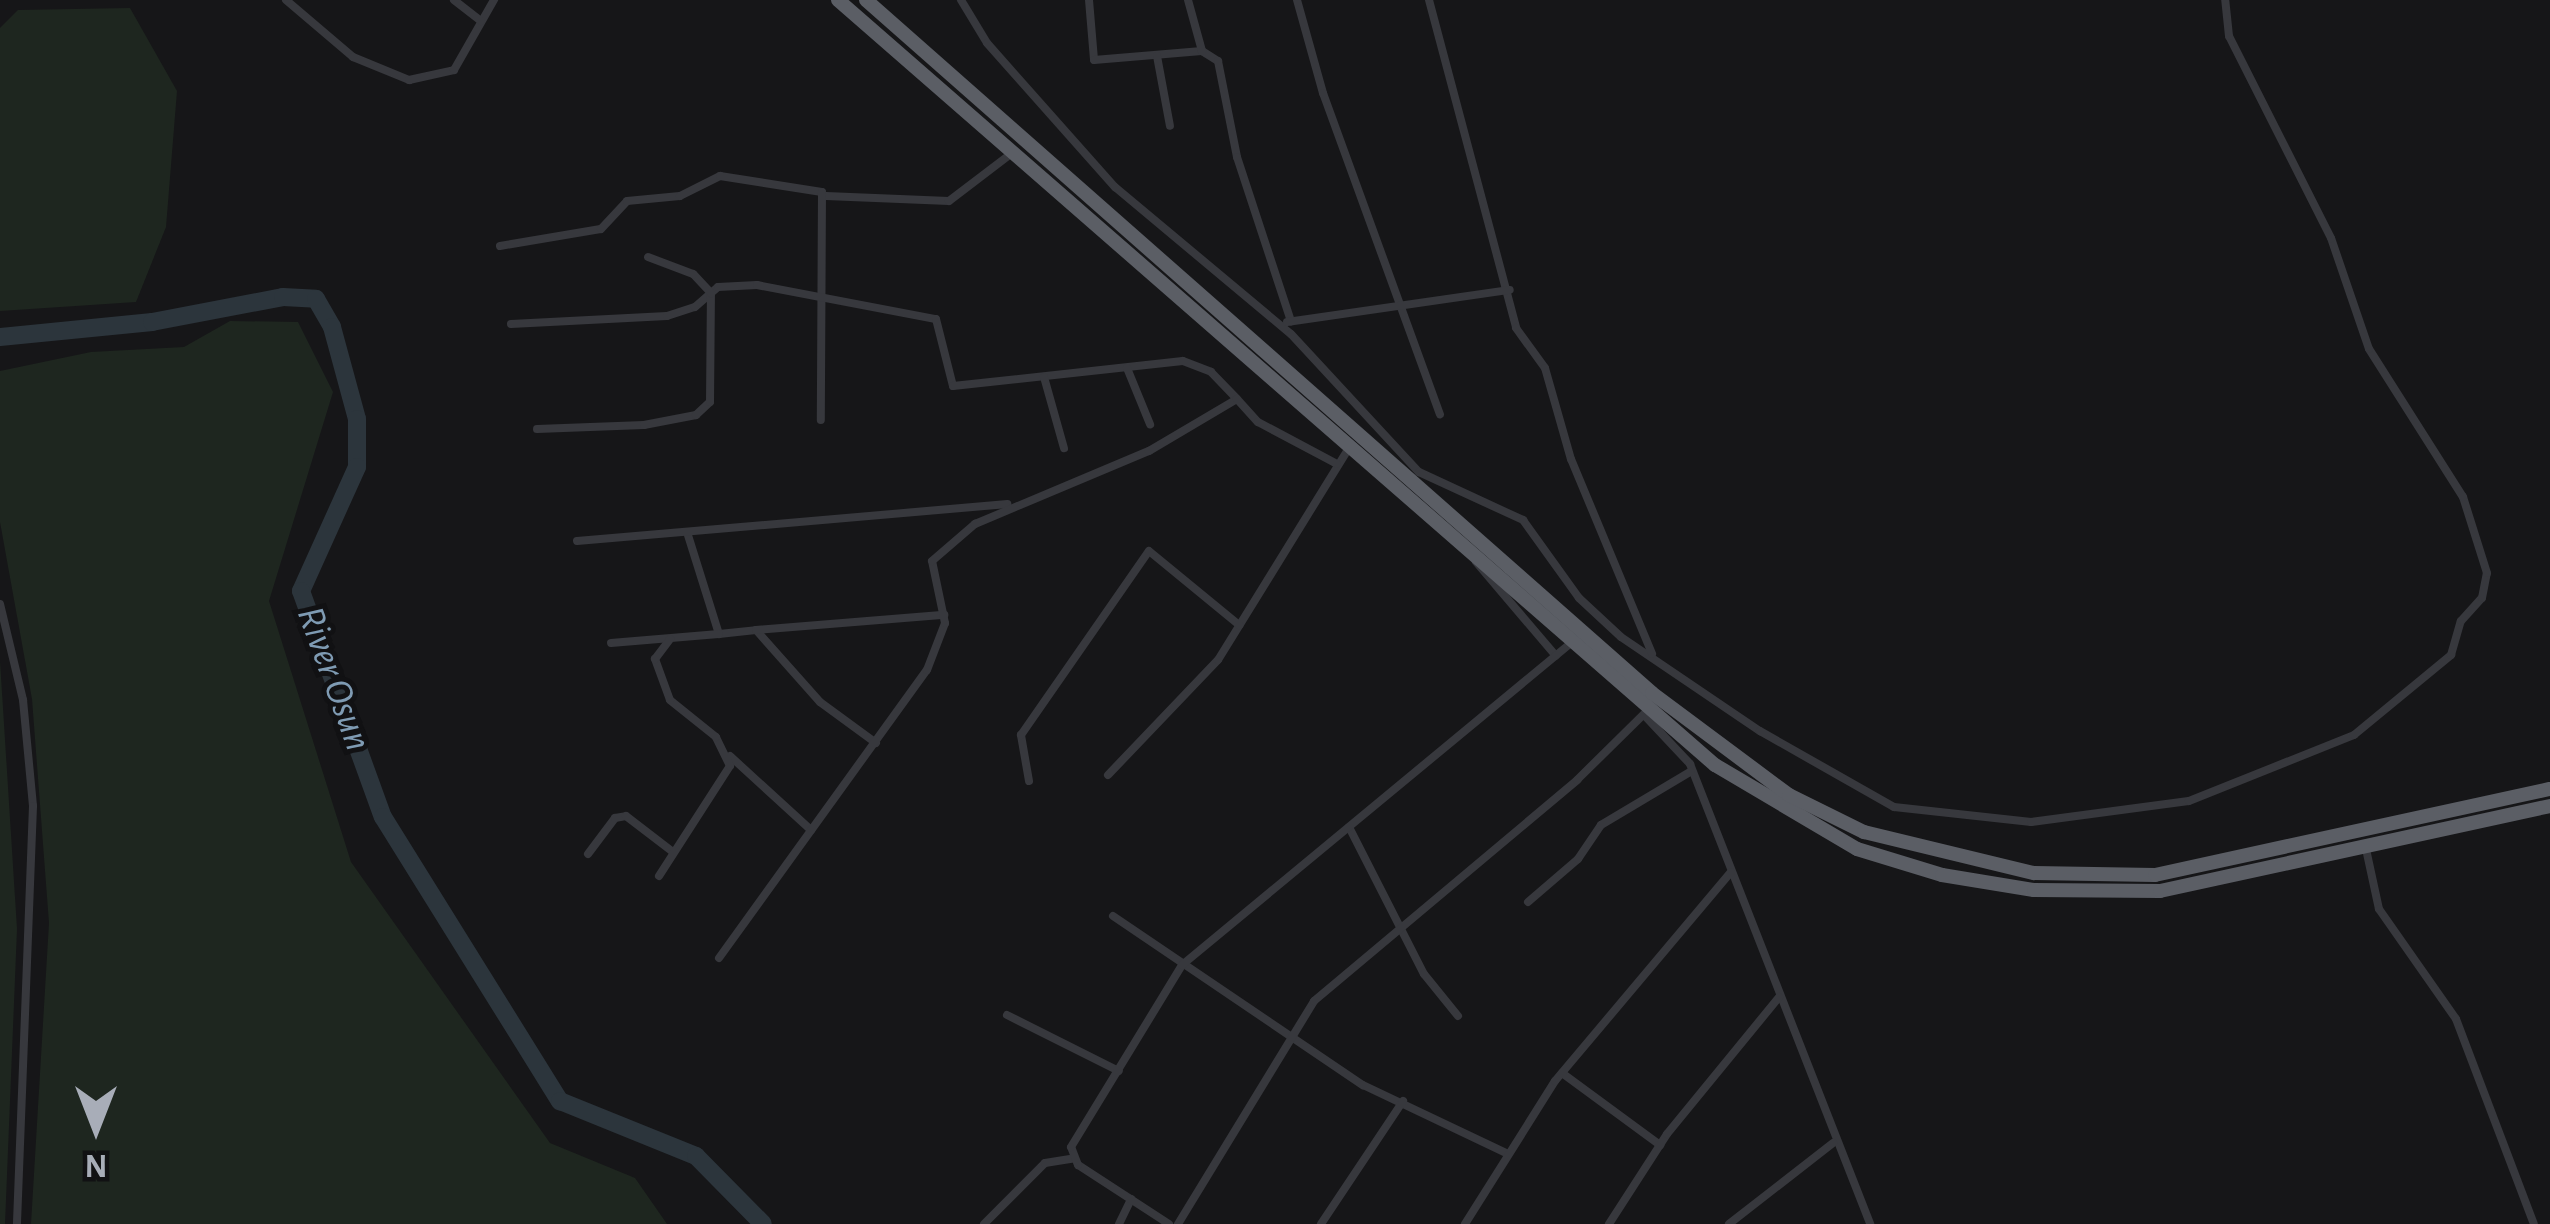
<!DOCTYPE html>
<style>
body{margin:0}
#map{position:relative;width:2550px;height:1224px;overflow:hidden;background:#161618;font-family:"Alegreya Sans",sans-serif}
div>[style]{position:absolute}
.green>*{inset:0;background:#1e261f}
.river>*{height:18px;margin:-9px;padding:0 9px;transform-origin:9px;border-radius:9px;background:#2c353c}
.minor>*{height:8px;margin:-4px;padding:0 4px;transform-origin:4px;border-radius:4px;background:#37383d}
.trunk>*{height:14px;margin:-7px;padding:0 7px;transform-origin:7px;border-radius:7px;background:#5b5e65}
span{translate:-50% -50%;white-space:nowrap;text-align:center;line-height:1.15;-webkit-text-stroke:10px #111113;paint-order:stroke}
.water-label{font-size:39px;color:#7f9bb3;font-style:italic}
.north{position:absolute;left:36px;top:1068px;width:120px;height:120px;-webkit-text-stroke:9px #111113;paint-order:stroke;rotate:180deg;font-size:33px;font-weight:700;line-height:48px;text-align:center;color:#a8adb8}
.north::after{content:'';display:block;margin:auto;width:42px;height:54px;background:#a8adb8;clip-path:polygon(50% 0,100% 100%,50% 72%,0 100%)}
</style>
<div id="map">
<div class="green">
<div style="clip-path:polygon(130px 8px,177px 91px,166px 227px,136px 302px,0 311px,0 28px,18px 10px)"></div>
<div style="clip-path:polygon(230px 321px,298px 322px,333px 392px,269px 601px,351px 862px,550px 1143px,635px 1178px,667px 1224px,31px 1224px,49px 923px,32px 699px,0 522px,0 371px,91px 352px,184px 347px)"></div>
<div style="clip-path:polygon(0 661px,17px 929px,5px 1224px,0 1224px)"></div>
</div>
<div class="river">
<div style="left:0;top:337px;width:153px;rotate:-5.6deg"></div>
<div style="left:152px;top:322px;width:133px;rotate:-10.8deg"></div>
<div style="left:283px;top:297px;width:33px;rotate:3deg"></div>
<div style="left:316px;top:299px;width:32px;rotate:60deg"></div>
<div style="left:332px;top:327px;width:95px;rotate:74.8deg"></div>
<div style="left:357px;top:419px;width:48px;rotate:90deg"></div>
<div style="left:357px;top:467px;width:136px;rotate:114.3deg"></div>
<div style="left:301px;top:591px;width:240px;rotate:70.1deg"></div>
<div style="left:383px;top:817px;width:335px;rotate:58.1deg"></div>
<div style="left:560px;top:1101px;width:147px;rotate:22deg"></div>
<div style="left:696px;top:1156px;width:95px;rotate:45.4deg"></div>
</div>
<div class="minor">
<div style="left:286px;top:0;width:88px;rotate:40.4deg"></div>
<div style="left:353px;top:57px;width:61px;rotate:22.3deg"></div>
<div style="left:409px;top:80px;width:46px;rotate:-12.5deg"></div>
<div style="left:454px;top:70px;width:81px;rotate:-60.3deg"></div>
<div style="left:454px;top:0;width:34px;rotate:38deg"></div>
<div style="left:961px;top:0;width:50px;rotate:58.8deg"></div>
<div style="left:987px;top:43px;width:193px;rotate:48.4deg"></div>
<div style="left:1115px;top:187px;width:229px;rotate:39.9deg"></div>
<div style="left:1291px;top:334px;width:188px;rotate:47.2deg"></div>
<div style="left:1419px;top:472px;width:115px;rotate:24.8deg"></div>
<div style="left:1523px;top:520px;width:96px;rotate:54.3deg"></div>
<div style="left:1579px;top:598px;width:57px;rotate:42.9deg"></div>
<div style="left:1621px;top:637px;width:168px;rotate:34.1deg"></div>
<div style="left:1760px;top:731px;width:154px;rotate:29.6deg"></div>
<div style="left:1894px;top:807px;width:138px;rotate:6.2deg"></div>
<div style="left:2031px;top:822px;width:159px;rotate:-7.6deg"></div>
<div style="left:2189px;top:801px;width:178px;rotate:-21.8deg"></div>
<div style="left:2354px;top:735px;width:126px;rotate:-39.5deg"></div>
<div style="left:2451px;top:655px;width:35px;rotate:-74deg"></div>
<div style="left:2461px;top:621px;width:31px;rotate:-48deg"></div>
<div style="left:2482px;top:598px;width:25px;rotate:-79deg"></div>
<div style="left:2487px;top:573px;width:80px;rotate:-107.5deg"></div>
<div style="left:2463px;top:497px;width:175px;rotate:-122.4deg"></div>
<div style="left:2369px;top:349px;width:117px;rotate:-108.9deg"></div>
<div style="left:2331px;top:238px;width:226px;rotate:-116.8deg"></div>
<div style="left:2229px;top:36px;width:36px;rotate:-96deg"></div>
<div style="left:1089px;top:0;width:60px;rotate:85.2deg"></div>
<div style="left:1094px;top:60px;width:108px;rotate:-4.8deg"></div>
<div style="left:1202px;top:51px;width:19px;rotate:32deg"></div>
<div style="left:1218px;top:61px;width:98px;rotate:78.8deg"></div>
<div style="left:1237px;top:157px;width:173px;rotate:71.8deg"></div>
<div style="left:1188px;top:0;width:53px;rotate:74.6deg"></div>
<div style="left:1297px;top:0;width:97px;rotate:74.4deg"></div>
<div style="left:1323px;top:93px;width:342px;rotate:70deg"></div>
<div style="left:1429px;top:0;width:339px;rotate:75.1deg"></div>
<div style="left:1516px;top:328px;width:49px;rotate:54.1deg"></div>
<div style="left:1545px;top:368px;width:95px;rotate:74.1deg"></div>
<div style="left:1571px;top:459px;width:211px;rotate:67.4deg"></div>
<div style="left:1157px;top:56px;width:71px;rotate:79.5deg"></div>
<div style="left:826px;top:196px;width:123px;rotate:2.3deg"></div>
<div style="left:949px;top:201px;width:79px;rotate:-37.3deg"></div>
<div style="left:500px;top:246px;width:102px;rotate:-9.6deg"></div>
<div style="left:601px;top:229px;width:38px;rotate:-47deg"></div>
<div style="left:627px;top:201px;width:53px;rotate:-5.4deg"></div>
<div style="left:680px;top:196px;width:45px;rotate:-26.6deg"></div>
<div style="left:720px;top:176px;width:103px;rotate:8.9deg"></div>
<div style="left:822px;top:192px;width:228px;rotate:90.3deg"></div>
<div style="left:1287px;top:322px;width:225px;rotate:-8.2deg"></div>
<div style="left:511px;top:324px;width:156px;rotate:-2.9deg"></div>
<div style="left:667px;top:316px;width:29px;rotate:-18deg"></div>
<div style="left:695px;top:307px;width:30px;rotate:-41deg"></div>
<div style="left:718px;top:287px;width:39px;rotate:-3deg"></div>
<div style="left:757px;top:285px;width:182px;rotate:10.8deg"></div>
<div style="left:936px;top:319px;width:69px;rotate:75.8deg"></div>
<div style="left:953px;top:386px;width:231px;rotate:-6.2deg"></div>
<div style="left:1183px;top:361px;width:30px;rotate:21deg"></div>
<div style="left:1211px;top:372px;width:37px;rotate:46deg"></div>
<div style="left:1127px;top:368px;width:61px;rotate:67.7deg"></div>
<div style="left:1044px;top:377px;width:74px;rotate:74.3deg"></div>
<div style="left:537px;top:429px;width:107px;rotate:-2.1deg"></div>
<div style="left:644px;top:425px;width:53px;rotate:-10.9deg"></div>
<div style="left:696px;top:415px;width:19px;rotate:-43deg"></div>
<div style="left:710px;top:402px;width:109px;rotate:-89.5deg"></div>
<div style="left:711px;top:293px;width:26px;rotate:-133deg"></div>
<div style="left:693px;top:274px;width:48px;rotate:-159.3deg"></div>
<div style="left:687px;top:532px;width:107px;rotate:72.6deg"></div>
<div style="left:719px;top:634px;width:37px;rotate:-6deg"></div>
<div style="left:577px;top:541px;width:432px;rotate:-4.9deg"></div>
<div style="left:1476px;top:562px;width:123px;rotate:49.6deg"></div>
<div style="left:0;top:604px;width:99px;rotate:76.5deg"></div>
<div style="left:23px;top:700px;width:106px;rotate:84.6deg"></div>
<div style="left:33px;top:806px;width:418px;rotate:92.2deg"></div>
<div style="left:611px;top:643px;width:108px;rotate:-4.8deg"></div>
<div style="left:1645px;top:716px;width:66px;rotate:46.8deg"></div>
<div style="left:1690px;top:764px;width:494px;rotate:68.6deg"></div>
<div style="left:876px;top:743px;width:69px;rotate:-143.8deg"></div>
<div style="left:820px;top:702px;width:96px;rotate:-131.6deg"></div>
<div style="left:756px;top:630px;width:189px;rotate:-4.6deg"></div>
<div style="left:730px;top:756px;width:110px;rotate:42.4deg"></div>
<div style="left:1108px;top:775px;width:159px;rotate:-46.3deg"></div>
<div style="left:1218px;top:660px;width:249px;rotate:-58.3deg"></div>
<div style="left:1029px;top:781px;width:47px;rotate:-99.9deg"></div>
<div style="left:1021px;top:735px;width:224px;rotate:-55.2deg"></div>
<div style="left:1149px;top:551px;width:117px;rotate:39.4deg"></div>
<div style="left:1349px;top:827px;width:165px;rotate:63deg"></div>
<div style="left:1424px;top:974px;width:54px;rotate:51deg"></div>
<div style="left:2366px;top:849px;width:61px;rotate:77.8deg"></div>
<div style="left:2379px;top:909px;width:134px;rotate:55deg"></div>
<div style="left:2456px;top:1019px;width:219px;rotate:69.2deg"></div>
<div style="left:588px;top:854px;width:45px;rotate:-53.1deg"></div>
<div style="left:615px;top:818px;width:11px;rotate:-10deg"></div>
<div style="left:626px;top:816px;width:59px;rotate:37.5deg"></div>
<div style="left:659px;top:876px;width:131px;rotate:-57.2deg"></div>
<div style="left:730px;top:766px;width:32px;rotate:-116deg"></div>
<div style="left:716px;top:737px;width:59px;rotate:-141.2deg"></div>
<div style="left:670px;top:700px;width:44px;rotate:-110.1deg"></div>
<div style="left:655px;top:659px;width:25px;rotate:-53deg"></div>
<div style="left:1528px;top:902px;width:66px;rotate:-40.7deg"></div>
<div style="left:1578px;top:859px;width:41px;rotate:-55.9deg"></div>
<div style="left:1601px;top:825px;width:104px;rotate:-30.8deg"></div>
<div style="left:1113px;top:916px;width:302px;rotate:34.1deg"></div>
<div style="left:1363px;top:1085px;width:161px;rotate:25.4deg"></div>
<div style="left:719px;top:958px;width:355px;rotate:-54.2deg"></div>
<div style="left:927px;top:670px;width:50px;rotate:-69deg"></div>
<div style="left:945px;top:623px;width:63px;rotate:-101.8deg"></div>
<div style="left:932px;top:561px;width:57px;rotate:-40.7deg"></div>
<div style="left:975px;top:524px;width:189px;rotate:-22.8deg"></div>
<div style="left:1149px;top:451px;width:102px;rotate:-30.6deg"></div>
<div style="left:1237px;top:399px;width:31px;rotate:48deg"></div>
<div style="left:1258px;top:422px;width:89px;rotate:28deg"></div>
<div style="left:1007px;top:1015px;width:125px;rotate:26.6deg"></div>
<div style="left:1562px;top:1073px;width:122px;rotate:36.3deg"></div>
<div style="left:984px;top:1224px;width:86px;rotate:-45deg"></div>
<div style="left:1045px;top:1163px;width:30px;rotate:-9deg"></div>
<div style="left:1119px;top:1224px;width:28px;rotate:-64deg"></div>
<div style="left:1169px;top:1224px;width:108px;rotate:-147deg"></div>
<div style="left:1078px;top:1165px;width:19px;rotate:-111deg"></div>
<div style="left:1071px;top:1147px;width:213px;rotate:-58.6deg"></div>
<div style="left:1182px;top:965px;width:505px;rotate:-39.62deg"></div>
<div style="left:1178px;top:1224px;width:261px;rotate:-58.6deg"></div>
<div style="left:1314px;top:1001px;width:344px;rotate:-40deg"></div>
<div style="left:1577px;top:780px;width:101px;rotate:-44.6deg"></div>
<div style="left:1321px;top:1224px;width:148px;rotate:-56.3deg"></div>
<div style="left:1465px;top:1224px;width:169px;rotate:-57.8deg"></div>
<div style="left:1555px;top:1081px;width:273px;rotate:-49.9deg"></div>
<div style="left:1609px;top:1224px;width:107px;rotate:-57.2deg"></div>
<div style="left:1667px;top:1134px;width:177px;rotate:-50.7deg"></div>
<div style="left:1729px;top:1224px;width:132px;rotate:-37.9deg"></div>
</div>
<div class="trunk">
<div style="left:838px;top:0;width:1164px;rotate:41.1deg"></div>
<div style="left:1715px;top:765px;width:165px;rotate:30.6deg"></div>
<div style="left:1857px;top:849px;width:89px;rotate:17deg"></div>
<div style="left:1942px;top:875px;width:93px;rotate:9.3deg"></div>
<div style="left:2034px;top:890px;width:126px;rotate:0.5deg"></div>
<div style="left:2160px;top:891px;width:399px;rotate:-12.3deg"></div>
<div style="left:866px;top:0;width:1048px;rotate:41.4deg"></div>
<div style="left:1652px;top:693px;width:171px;rotate:36.7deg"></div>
<div style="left:1789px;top:795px;width:84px;rotate:26.3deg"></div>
<div style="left:1864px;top:832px;width:175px;rotate:13.6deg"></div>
<div style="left:2034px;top:873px;width:121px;rotate:0.9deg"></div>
<div style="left:2155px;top:875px;width:404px;rotate:-12.3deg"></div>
</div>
<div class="water-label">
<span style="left:333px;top:679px;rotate:70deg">River Osun</span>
</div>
<div class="north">N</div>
</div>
